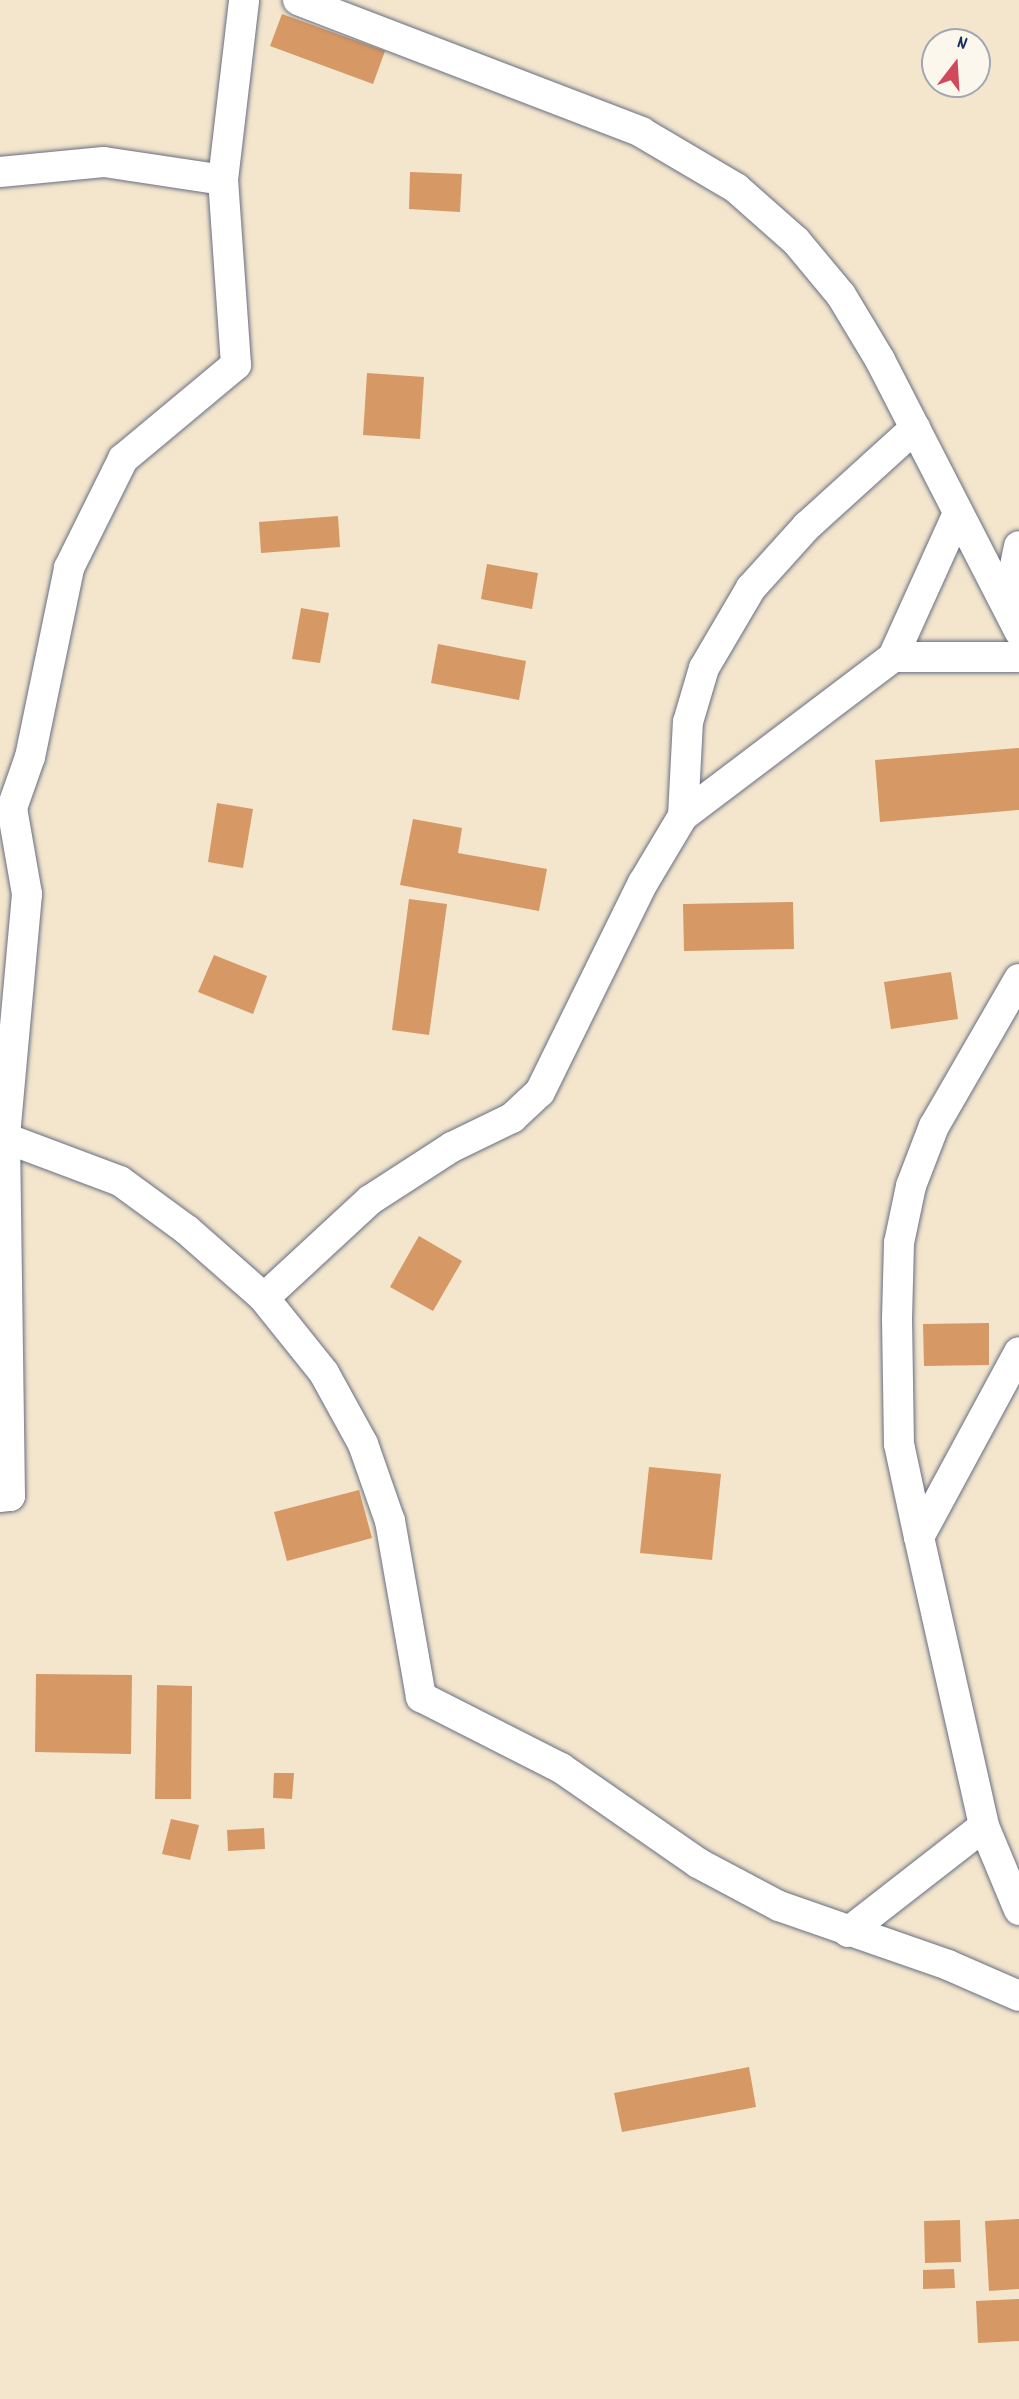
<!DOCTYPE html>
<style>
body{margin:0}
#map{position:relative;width:1019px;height:2399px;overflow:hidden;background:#f4e6cc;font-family:Dekko,sans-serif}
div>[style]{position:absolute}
.building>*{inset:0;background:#d69864}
.roads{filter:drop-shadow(0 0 2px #676f84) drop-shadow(0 0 2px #676f84)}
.minor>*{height:30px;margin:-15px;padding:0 15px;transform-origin:15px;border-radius:15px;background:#fff}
span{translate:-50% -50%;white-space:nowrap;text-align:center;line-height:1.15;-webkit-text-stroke:5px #fbf7ec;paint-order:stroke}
.north{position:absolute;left:921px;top:28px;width:70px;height:70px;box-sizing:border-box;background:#fbf7ec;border:2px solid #a1a7b3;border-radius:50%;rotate:17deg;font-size:19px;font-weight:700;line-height:28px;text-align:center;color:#1b2f5e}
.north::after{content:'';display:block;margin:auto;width:24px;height:32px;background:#d1495b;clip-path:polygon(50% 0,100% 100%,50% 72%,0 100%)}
</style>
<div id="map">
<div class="building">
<div style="clip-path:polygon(282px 14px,385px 51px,373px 84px,270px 46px)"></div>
<div style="clip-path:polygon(410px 172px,462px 174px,460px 212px,409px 209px)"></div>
<div style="clip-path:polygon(367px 373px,424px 377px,420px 439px,363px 435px)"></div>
<div style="clip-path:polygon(338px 516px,340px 547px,261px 553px,259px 522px)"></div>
<div style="clip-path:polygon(487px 564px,538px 573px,532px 609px,481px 599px)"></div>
<div style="clip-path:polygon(301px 608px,329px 613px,320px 663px,292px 659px)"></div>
<div style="clip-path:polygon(438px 644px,526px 661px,519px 700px,431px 683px)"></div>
<div style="clip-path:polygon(1019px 748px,1019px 810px,880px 822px,875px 760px)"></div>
<div style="clip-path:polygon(217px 803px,253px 809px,243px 868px,208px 862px)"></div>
<div style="clip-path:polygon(413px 819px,462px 828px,458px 853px,547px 869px,539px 911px,400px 885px)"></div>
<div style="clip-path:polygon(409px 899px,447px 904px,429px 1035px,392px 1030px)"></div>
<div style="clip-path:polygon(793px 902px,794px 949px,684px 951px,683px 904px)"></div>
<div style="clip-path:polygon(214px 955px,267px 976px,253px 1014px,198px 992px)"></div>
<div style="clip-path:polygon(951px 972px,958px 1019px,891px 1029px,884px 982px)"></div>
<div style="clip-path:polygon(419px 1236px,462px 1261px,433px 1311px,390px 1287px)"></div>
<div style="clip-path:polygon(989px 1323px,989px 1365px,924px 1366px,923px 1324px)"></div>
<div style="clip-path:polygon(649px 1467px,721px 1474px,712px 1560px,640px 1553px)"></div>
<div style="clip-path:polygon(359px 1490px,372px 1538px,287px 1561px,274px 1512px)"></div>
<div style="clip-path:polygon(36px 1674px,132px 1675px,131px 1754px,35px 1752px)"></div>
<div style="clip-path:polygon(157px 1685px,192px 1686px,191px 1799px,155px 1799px)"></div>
<div style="clip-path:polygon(274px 1773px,294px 1773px,292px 1799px,273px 1798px)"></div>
<div style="clip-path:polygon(171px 1819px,199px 1825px,190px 1860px,162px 1854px)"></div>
<div style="clip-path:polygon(264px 1828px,265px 1849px,228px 1851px,227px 1830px)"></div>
<div style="clip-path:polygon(749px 2067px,756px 2107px,622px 2132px,614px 2093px)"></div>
<div style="clip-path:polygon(1019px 2219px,1019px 2289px,989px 2291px,985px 2221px)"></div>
<div style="clip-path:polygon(960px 2220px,961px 2262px,925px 2263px,924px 2221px)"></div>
<div style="clip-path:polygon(954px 2269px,955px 2288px,923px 2289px,923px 2270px)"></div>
<div style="clip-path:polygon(1019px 2299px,1019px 2341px,978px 2343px,976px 2301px)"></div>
</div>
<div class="roads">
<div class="minor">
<div style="left:298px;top:0;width:368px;rotate:21deg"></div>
<div style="left:641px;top:132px;width:110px;rotate:30.5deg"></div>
<div style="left:736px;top:188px;width:80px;rotate:41.5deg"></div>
<div style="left:796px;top:241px;width:70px;rotate:50.2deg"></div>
<div style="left:841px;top:295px;width:76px;rotate:59deg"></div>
<div style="left:880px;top:360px;width:305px;rotate:62.8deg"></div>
<div style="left:0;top:172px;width:104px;rotate:-5.5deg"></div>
<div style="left:104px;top:162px;width:120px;rotate:8.6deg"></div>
<div style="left:1007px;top:604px;width:59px;rotate:-78.3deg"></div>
<div style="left:893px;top:657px;width:126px"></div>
<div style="left:683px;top:816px;width:94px;rotate:-87deg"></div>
<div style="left:688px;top:722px;width:56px;rotate:-73.5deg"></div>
<div style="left:704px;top:668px;width:93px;rotate:-59.6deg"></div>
<div style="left:751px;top:588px;width:84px;rotate:-47.9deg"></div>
<div style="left:807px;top:526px;width:146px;rotate:-42.2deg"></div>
<div style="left:1019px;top:979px;width:170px;rotate:120deg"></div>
<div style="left:934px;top:1126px;width:64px;rotate:111deg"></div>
<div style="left:911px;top:1186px;width:58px;rotate:101.9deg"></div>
<div style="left:899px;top:1243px;width:75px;rotate:91.5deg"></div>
<div style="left:897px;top:1318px;width:126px;rotate:89.1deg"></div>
<div style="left:899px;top:1444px;width:95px;rotate:77.9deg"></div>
<div style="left:919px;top:1537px;width:296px;rotate:77.3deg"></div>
<div style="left:984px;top:1826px;width:91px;rotate:67.4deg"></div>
<div style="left:0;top:1136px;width:128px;rotate:20.6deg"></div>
<div style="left:120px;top:1181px;width:83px;rotate:36.2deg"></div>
<div style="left:187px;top:1230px;width:103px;rotate:41.4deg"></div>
<div style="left:264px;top:1298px;width:96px;rotate:51.3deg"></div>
<div style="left:324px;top:1373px;width:81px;rotate:61.2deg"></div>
<div style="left:363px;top:1444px;width:82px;rotate:70.7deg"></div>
<div style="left:390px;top:1521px;width:179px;rotate:80deg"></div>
<div style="left:421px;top:1697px;width:157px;rotate:26.9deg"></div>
<div style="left:561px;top:1768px;width:167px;rotate:34.7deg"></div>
<div style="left:698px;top:1863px;width:92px;rotate:28deg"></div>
<div style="left:779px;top:1906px;width:179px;rotate:19.2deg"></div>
<div style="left:948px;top:1965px;width:77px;rotate:23.6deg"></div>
<div style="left:264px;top:1298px;width:144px;rotate:-42.8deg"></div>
<div style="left:370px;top:1200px;width:98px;rotate:-32.9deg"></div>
<div style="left:452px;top:1147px;width:67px;rotate:-25.8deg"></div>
<div style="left:512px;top:1118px;width:38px;rotate:-43deg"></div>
<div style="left:540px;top:1092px;width:233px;rotate:-63.8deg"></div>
<div style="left:643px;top:883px;width:78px;rotate:-59.2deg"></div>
<div style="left:683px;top:816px;width:263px;rotate:-37.1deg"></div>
<div style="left:893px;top:657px;width:158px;rotate:-65.7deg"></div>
<div style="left:0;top:1497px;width:10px;rotate:-6deg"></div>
<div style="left:10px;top:1496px;width:360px;rotate:-90.8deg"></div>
<div style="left:5px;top:1136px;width:243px;rotate:-84.8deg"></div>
<div style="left:27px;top:894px;width:87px;rotate:-99.9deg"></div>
<div style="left:12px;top:808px;width:54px;rotate:-70.6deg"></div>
<div style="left:30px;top:757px;width:193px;rotate:-78.3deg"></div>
<div style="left:69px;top:568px;width:122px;rotate:-63.6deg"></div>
<div style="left:123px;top:459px;width:147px;rotate:-39.8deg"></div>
<div style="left:236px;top:365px;width:185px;rotate:-94deg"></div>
<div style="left:223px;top:180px;width:181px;rotate:-83.3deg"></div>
<div style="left:919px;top:1537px;width:210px;rotate:-61.6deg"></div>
<div style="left:848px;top:1932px;width:172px;rotate:-37.9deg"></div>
</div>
</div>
<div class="north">N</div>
</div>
